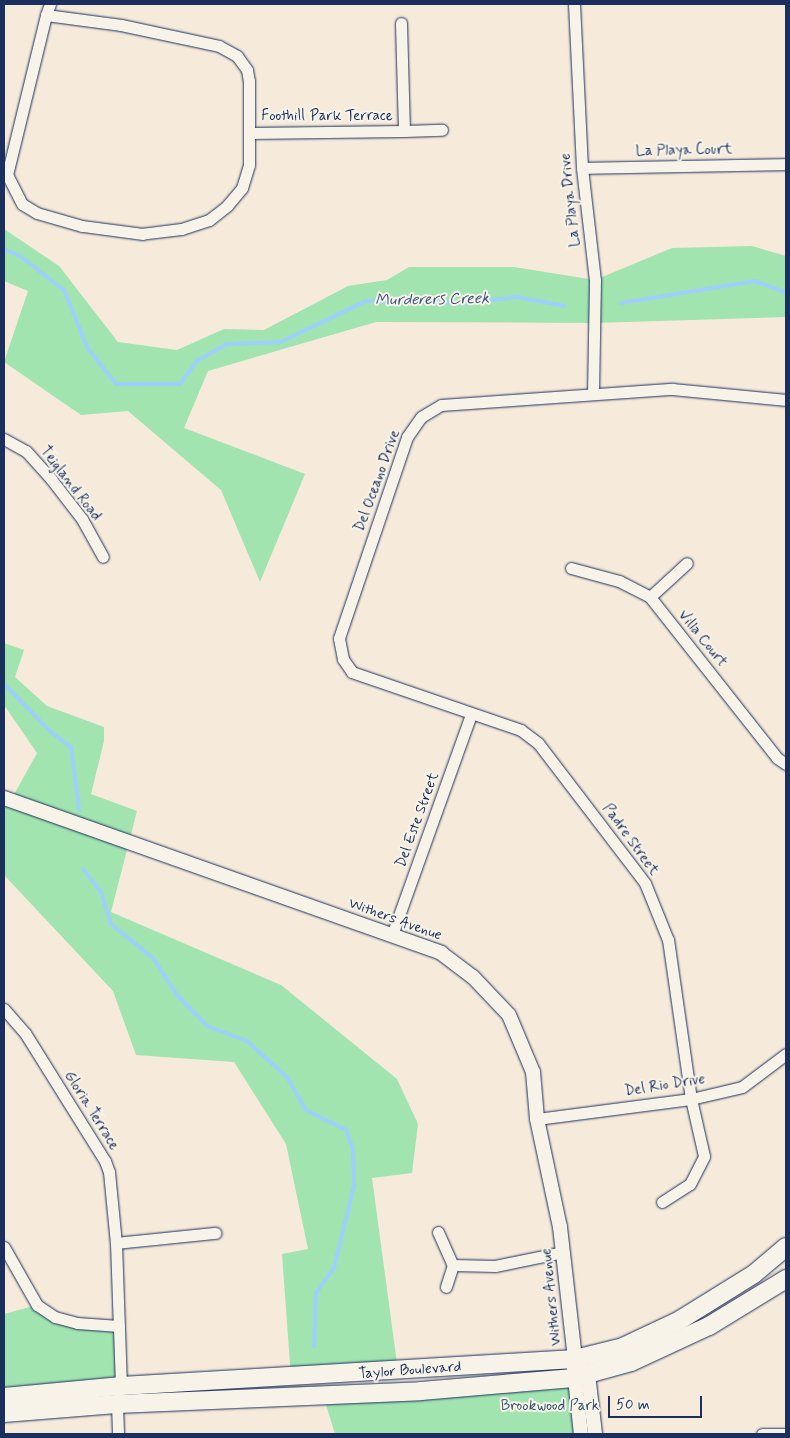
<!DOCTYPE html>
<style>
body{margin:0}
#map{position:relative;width:790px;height:1438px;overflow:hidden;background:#f6eada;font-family:Mynerve,sans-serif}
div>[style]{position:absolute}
.green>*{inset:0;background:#a1e4b0}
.stream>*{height:4px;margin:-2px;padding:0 2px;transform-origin:2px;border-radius:2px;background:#9fcffb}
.roads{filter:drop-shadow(0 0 1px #1b2f5e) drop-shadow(0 0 1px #1b2f5e)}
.minor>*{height:11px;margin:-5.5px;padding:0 5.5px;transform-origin:5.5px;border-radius:5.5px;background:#f7f3e8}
.tertiary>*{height:14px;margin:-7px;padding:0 7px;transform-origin:7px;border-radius:7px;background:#f7f3e8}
.primary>*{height:18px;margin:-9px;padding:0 9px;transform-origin:9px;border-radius:9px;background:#f7f3e8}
span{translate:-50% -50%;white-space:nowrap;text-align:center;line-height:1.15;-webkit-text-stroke:4px #f7f3e8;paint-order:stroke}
.street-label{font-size:15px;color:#1b2f5e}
.park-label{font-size:15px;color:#36536e}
.water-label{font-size:16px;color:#3c5785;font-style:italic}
.frame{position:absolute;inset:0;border:5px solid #1b2f5e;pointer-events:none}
.scale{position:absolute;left:608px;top:1396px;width:94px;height:22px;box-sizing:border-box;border:2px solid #1b2f5e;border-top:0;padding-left:6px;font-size:15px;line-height:18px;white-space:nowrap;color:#1b2f5e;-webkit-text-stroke:4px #f7f3e8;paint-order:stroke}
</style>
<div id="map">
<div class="green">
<div style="clip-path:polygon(4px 229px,59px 266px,118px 342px,177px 350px,224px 329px,264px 330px,348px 286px,387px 280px,409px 267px,514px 267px,595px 280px,672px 248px,752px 246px,786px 256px,786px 317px,595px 323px,376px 322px,208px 371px,184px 428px,305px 474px,260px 582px,221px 490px,128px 411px,81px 415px,4px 362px,28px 291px,4px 281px)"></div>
<div style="clip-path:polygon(4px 643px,24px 650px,15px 677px,47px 706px,104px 727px,104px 741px,91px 794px,137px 811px,111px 912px,281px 985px,397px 1079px,418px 1124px,412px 1173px,372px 1178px,398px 1371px,291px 1378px,282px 1254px,308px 1249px,286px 1144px,234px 1062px,136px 1055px,113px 991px,4px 875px,4px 798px,11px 800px,37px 753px,4px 705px)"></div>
<div style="clip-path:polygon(37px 1305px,55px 1317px,119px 1326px,121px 1386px,4px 1397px,4px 1314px)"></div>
<div style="clip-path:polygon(573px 1378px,581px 1434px,335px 1434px,323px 1395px)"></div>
</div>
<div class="stream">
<div style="left:4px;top:249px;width:17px;rotate:24deg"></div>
<div style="left:20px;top:256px;width:56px;rotate:37.7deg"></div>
<div style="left:64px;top:290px;width:61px;rotate:68deg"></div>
<div style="left:87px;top:347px;width:47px;rotate:51.9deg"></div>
<div style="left:116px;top:384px;width:64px"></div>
<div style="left:180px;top:384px;width:29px;rotate:-54deg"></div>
<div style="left:197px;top:361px;width:34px;rotate:-30deg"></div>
<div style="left:226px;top:344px;width:55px;rotate:-2.1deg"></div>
<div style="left:281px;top:342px;width:94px;rotate:-25.8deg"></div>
<div style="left:366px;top:301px;width:97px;rotate:1.2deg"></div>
<div style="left:463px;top:303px;width:55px;rotate:-6.2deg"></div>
<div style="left:518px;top:297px;width:47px;rotate:11.1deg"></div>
<div style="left:621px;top:303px;width:136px;rotate:-9.3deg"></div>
<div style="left:755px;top:281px;width:33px;rotate:20deg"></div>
<div style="left:4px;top:684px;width:67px;rotate:45.6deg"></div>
<div style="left:51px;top:732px;width:25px;rotate:37deg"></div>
<div style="left:71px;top:747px;width:63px;rotate:82.6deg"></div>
<div style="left:83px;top:869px;width:29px;rotate:52deg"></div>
<div style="left:101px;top:892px;width:34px;rotate:73deg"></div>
<div style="left:111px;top:924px;width:54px;rotate:39deg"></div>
<div style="left:153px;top:958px;width:44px;rotate:57deg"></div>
<div style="left:177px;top:995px;width:43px;rotate:45.9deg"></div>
<div style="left:207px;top:1026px;width:43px;rotate:20.6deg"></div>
<div style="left:247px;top:1041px;width:54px;rotate:42deg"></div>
<div style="left:287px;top:1077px;width:38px;rotate:60deg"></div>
<div style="left:306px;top:1110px;width:45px;rotate:26.6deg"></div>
<div style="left:346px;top:1130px;width:20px;rotate:70deg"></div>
<div style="left:353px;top:1149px;width:37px;rotate:88deg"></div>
<div style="left:354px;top:1186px;width:84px;rotate:103.7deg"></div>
<div style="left:334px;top:1268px;width:31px;rotate:126deg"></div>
<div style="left:316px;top:1293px;width:53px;rotate:92.2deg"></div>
</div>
<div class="roads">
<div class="minor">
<div style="left:574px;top:4px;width:164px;rotate:87.2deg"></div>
<div style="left:582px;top:168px;width:113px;rotate:83.4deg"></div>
<div style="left:595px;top:280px;width:113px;rotate:91deg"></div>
<div style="left:46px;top:15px;width:76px;rotate:7.6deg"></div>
<div style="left:121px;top:25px;width:100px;rotate:12.1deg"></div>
<div style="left:219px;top:46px;width:21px;rotate:29deg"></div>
<div style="left:237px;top:56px;width:17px;rotate:54deg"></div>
<div style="left:247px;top:70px;width:11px;rotate:80deg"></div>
<div style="left:249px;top:81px;width:84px;rotate:90deg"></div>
<div style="left:249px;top:165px;width:24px;rotate:107deg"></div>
<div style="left:242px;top:188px;width:23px;rotate:130deg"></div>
<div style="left:227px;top:206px;width:23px;rotate:142deg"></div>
<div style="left:209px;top:220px;width:29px;rotate:162deg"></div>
<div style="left:181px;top:229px;width:38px;rotate:173deg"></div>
<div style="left:143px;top:234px;width:62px;rotate:-172.5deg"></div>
<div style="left:82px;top:226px;width:47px;rotate:-163.9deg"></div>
<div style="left:37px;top:213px;width:17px;rotate:-149deg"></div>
<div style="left:22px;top:204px;width:33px;rotate:-117deg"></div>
<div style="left:7px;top:175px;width:165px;rotate:-76.3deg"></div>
<div style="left:46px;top:15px;width:12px;rotate:-70deg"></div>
<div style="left:404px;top:131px;width:38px;rotate:-2deg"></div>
<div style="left:250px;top:133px;width:154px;rotate:-0.7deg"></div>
<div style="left:404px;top:131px;width:108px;rotate:-91.6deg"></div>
<div style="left:582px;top:168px;width:204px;rotate:-1.1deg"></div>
<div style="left:4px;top:439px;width:25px;rotate:29deg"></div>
<div style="left:26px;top:451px;width:38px;rotate:48deg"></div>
<div style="left:51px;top:479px;width:51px;rotate:52.2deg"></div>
<div style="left:82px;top:519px;width:43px;rotate:61.1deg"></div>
<div style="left:571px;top:568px;width:50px;rotate:15.2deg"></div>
<div style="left:619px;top:581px;width:35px;rotate:27deg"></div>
<div style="left:650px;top:597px;width:205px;rotate:51.7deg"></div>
<div style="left:777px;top:758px;width:11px;rotate:34deg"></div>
<div style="left:650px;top:597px;width:50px;rotate:-42.6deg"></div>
<div style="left:392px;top:935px;width:235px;rotate:-70.3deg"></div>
<div style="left:4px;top:1009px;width:32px;rotate:49deg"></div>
<div style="left:25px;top:1033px;width:151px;rotate:58deg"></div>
<div style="left:105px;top:1161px;width:12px;rotate:70deg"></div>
<div style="left:109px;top:1172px;width:71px;rotate:84.4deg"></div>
<div style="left:116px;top:1243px;width:143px;rotate:88deg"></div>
<div style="left:537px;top:1119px;width:155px;rotate:-7.4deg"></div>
<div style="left:691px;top:1099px;width:52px;rotate:-13.2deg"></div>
<div style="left:742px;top:1087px;width:55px;rotate:-36.9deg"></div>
<div style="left:662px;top:1202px;width:33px;rotate:-33deg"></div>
<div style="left:690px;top:1184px;width:31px;rotate:-63deg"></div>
<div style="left:704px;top:1156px;width:58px;rotate:-102.8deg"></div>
<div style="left:691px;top:1099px;width:161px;rotate:-98.2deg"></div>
<div style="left:668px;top:940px;width:61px;rotate:-112deg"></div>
<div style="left:645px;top:883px;width:176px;rotate:-127.4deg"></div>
<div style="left:538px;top:743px;width:21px;rotate:-143deg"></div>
<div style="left:521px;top:730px;width:179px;rotate:-161.1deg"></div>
<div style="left:352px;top:672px;width:16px;rotate:-125deg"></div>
<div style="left:343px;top:659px;width:21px;rotate:-101deg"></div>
<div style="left:339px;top:638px;width:212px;rotate:-71.3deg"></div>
<div style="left:407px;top:437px;width:24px;rotate:-55deg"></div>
<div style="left:421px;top:417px;width:23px;rotate:-31deg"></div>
<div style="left:441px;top:405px;width:232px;rotate:-4deg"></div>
<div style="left:672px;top:389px;width:115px;rotate:5.5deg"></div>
<div style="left:438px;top:1232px;width:36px;rotate:66deg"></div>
<div style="left:453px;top:1265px;width:23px;rotate:108deg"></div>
<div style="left:116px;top:1243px;width:100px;rotate:-5.8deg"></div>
<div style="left:4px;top:1247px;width:67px;rotate:60.4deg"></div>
<div style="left:37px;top:1305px;width:22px;rotate:34deg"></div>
<div style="left:55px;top:1317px;width:23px;rotate:15deg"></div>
<div style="left:77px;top:1323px;width:42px;rotate:4.1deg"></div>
<div style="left:453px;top:1265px;width:42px;rotate:1.4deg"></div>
<div style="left:495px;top:1266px;width:69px;rotate:-11.6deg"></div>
<div style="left:117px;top:1404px;width:30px;rotate:88deg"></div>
<div style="left:762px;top:1434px;width:24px"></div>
</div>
<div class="tertiary">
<div style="left:4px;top:798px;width:464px;rotate:19.5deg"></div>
<div style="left:441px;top:953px;width:40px;rotate:37deg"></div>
<div style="left:473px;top:977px;width:52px;rotate:46.5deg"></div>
<div style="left:509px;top:1015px;width:62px;rotate:67.2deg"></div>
<div style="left:533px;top:1072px;width:47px;rotate:85.1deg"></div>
<div style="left:537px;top:1119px;width:110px;rotate:78deg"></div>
<div style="left:560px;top:1227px;width:133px;rotate:83.5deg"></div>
<div style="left:582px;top:1368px;width:8px;rotate:45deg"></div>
<div style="left:588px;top:1374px;width:60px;rotate:83.3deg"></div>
<div style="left:574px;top:1369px;width:65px;rotate:83.9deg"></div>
</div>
<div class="primary">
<div style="left:4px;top:1397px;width:118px;rotate:-5.4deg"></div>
<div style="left:121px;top:1386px;width:455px;rotate:-3.4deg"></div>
<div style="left:575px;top:1359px;width:49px;rotate:-14deg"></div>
<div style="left:623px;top:1347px;width:63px;rotate:-25.3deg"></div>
<div style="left:680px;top:1320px;width:87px;rotate:-31.9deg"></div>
<div style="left:754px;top:1274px;width:42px;rotate:-40.2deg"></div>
<div style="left:4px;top:1413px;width:113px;rotate:-4.6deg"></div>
<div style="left:117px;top:1404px;width:304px;rotate:-2.4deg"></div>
<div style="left:421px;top:1391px;width:153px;rotate:-4.9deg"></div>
<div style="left:573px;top:1378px;width:60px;rotate:-15.4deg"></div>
<div style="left:631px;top:1362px;width:86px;rotate:-24.8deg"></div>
<div style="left:709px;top:1326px;width:90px;rotate:-31.4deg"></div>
</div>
</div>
<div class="street-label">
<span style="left:327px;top:117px">Foothill Park Terrace</span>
<span style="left:684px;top:151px;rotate:-1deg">La Playa Court</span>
<span style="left:571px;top:200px;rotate:-96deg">La Playa Drive</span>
<span style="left:378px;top:481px;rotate:-70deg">Del Oceano Drive</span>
<span style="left:70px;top:484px;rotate:52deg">Teigland Road</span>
<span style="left:702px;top:639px;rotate:51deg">Villa Court</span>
<span style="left:418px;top:820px;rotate:-70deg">Del Este Street</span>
<span style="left:630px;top:840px;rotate:54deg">Padre Street</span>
<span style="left:395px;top:920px;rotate:20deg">Withers Avenue</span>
<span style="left:665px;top:1086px;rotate:-9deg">Del Rio Drive</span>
<span style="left:91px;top:1111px;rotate:58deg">Gloria Terrace</span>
<span style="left:552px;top:1297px;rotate:-96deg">Withers Avenue</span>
<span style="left:410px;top:1371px;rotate:-4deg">Taylor Boulevard</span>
</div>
<div class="park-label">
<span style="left:550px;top:1407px">Brookwood Park</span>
</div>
<div class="water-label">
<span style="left:432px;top:300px;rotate:-1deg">Murderers Creek</span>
</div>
<div class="frame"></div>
<div class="scale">50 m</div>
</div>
